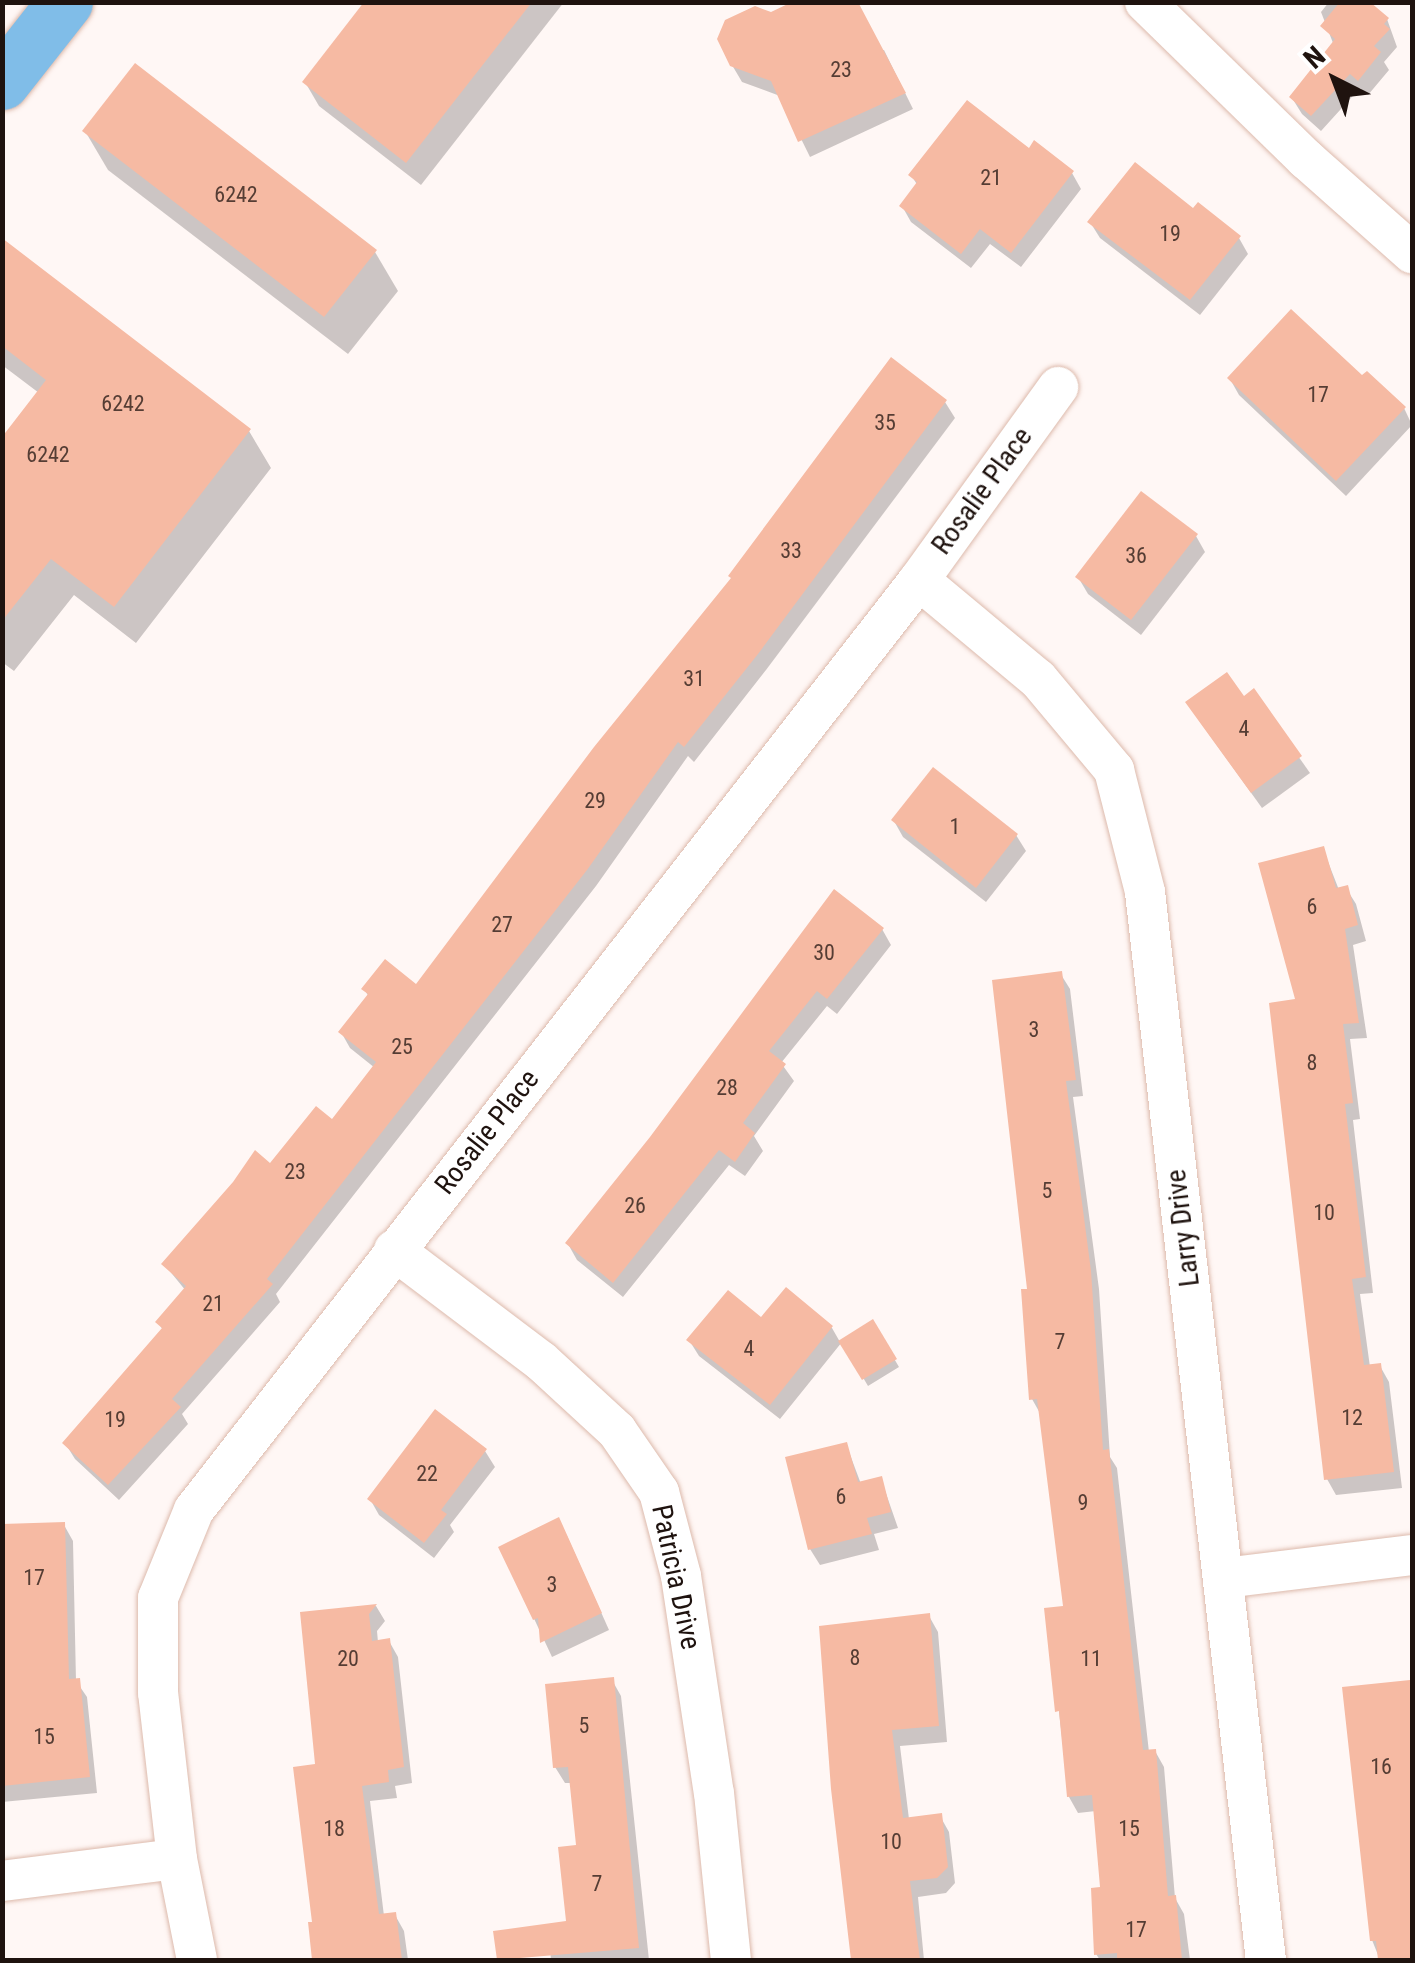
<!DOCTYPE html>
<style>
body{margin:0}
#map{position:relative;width:1415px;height:1963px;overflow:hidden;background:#fff7f5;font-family:"Roboto Condensed",sans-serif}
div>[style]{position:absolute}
.shadow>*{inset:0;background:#0003}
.building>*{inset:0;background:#f6baa3}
.roads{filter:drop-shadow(0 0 2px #ddbaac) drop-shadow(0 0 2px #ddbaac)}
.street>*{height:40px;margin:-20px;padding:0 20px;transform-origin:20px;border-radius:20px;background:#fff}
.primary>*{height:55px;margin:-27.5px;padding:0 27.5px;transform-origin:27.5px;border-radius:27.5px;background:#80bde8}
span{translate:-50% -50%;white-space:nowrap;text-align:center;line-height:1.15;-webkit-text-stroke:8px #fff;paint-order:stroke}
.number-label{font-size:22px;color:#553d34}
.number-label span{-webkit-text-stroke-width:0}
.street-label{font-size:28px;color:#1f130f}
.frame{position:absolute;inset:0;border:5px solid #1f130f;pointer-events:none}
.north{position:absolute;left:1285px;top:30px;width:100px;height:100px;-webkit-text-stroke:8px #fff;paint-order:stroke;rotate:318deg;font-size:28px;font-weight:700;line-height:40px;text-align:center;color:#1f130f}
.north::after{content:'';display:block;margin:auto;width:35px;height:45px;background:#1f130f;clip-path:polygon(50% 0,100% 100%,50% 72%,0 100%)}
</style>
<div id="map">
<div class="shadow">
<div style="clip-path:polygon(367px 2px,564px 2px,421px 185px,319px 106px,305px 82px)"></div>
<div style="clip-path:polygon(1329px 2px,1366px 2px,1387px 19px,1397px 47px,1384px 62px,1389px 70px,1368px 95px,1360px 88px,1321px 131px,1302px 114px,1292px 98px,1333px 43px,1321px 12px)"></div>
<div style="clip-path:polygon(884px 50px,913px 109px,810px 157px,780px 96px,742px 82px,732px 65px)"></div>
<div style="clip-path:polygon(85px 131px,375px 252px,398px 291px,348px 354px,108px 170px)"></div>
<div style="clip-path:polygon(1030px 152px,1072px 173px,1081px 189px,1021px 267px,990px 244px,971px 268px,911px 222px,902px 206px,918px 186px,911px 175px)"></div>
<div style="clip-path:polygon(1193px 211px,1239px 238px,1248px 254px,1200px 315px,1100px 238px,1090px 222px)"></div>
<div style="clip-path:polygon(2px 241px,249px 431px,271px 468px,136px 643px,74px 595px,14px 671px,2px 662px,2px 441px,39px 393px,2px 365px)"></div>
<div style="clip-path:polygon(1230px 379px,1362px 379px,1404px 408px,1412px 425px,1346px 496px,1239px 395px)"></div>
<div style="clip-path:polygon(945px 402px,955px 418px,766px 670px,694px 762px,688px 756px,596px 886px,276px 1294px,280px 1302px,182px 1414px,188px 1424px,119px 1500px,75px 1459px,65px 1443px,163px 1330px,158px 1322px,186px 1291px,164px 1264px,271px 1167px,333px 1122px,375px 1068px,350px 1048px,341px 1032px,369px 997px,364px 989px,417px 988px)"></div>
<div style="clip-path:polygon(1196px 536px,1205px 552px,1141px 635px,1088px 594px,1078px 577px)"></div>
<div style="clip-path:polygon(1253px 692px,1310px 773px,1262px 808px,1198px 719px)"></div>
<div style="clip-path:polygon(894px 821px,1016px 835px,1026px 851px,986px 902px,903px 837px)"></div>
<div style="clip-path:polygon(1323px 849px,1339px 890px,1346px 888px,1356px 904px,1366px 941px,1353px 945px,1367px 1038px,1350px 1039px,1360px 1119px,1353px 1120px,1373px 1293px,1360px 1294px,1370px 1367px,1380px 1366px,1389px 1382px,1402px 1488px,1336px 1495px,1327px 1479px,1298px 1001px)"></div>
<div style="clip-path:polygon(882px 929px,891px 945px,837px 1014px,827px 1006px,781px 1063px,794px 1081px,754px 1136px,763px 1151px,745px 1176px,729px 1165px,623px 1297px,577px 1260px,568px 1244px,652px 1138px)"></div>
<div style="clip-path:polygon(1060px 973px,1070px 989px,1083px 1096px,1073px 1097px,1099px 1289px,1110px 1457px,1117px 1468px,1149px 1752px,1155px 1751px,1164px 1767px,1175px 1898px,1184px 1914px,1190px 1960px,1100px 1960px,1096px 1954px,1103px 1890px,1096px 1811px,1078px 1813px,1069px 1797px,1047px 1610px,1066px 1609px,1041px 1415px,1032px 1399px,1030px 1291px)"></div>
<div style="clip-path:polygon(786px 1290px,832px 1328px,840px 1342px,873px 1323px,899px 1367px,868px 1386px,842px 1342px,780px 1419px,699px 1356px,689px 1340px,761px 1321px)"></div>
<div style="clip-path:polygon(846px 1444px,861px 1484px,881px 1479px,898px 1528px,874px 1534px,879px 1550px,820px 1565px,810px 1549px)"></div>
<div style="clip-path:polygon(485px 1451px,495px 1467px,450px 1525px,454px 1532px,434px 1558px,379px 1515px,370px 1499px)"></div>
<div style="clip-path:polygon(64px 1525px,73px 1541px,76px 1681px,87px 1697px,97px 1793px,2px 1802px,2px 1527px)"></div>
<div style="clip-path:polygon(567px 1536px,609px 1630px,552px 1657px,501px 1548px)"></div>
<div style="clip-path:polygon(376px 1606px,385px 1621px,377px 1631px,378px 1642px,389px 1641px,398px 1657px,412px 1783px,395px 1786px,397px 1798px,370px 1801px,384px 1916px,395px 1915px,404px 1931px,408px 1960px,314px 1960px,310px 1925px,315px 1924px,318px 1766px,302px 1614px)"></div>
<div style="clip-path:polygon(929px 1616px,938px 1632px,947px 1742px,900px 1746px,909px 1819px,940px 1816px,949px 1832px,955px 1883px,946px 1893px,918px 1897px,924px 1960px,852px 1960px,833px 1789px)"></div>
<div style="clip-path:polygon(612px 1680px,621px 1696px,649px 1960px,551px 1960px,548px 1926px,569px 1923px,579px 1847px,572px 1783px,565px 1783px,555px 1767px)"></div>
<div style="clip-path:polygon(1409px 1682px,1412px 1689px,1412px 1960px,1380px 1960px,1372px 1940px)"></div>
</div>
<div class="building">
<div style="clip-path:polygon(364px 2px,532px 2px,406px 163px,302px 82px)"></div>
<div style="clip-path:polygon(792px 2px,858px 2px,906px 93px,798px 142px,771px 81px,730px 66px,717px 39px,725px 20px,755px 6px,771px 12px)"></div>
<div style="clip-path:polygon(1340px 2px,1370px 2px,1389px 18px,1384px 24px,1390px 29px,1374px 46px,1381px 52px,1358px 81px,1350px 74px,1311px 116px,1289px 97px,1335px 39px,1320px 26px)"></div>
<div style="clip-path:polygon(135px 63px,377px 250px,324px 317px,82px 131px)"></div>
<div style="clip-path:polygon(967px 100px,1029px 148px,1034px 140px,1074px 171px,1011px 253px,980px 229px,961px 254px,899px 206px,917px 182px,908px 175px)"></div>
<div style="clip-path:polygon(1135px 162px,1193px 208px,1198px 202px,1241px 236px,1190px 300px,1087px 222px)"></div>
<div style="clip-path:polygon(2px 238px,251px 429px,114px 607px,51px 559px,2px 621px,2px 437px,46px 380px,2px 346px)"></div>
<div style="clip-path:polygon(1291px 309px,1362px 375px,1367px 371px,1406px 407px,1336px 481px,1227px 378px)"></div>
<div style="clip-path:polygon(891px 357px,947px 400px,758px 654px,684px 747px,678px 742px,587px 870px,267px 1279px,273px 1284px,172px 1399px,181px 1407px,108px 1485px,62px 1443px,162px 1328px,155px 1322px,186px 1286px,161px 1264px,233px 1182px,255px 1150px,270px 1163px,316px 1106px,332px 1119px,376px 1062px,338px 1032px,368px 994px,361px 989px,385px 959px,416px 984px,594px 747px,731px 578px,728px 576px)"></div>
<div style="clip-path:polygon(1141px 491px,1198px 534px,1131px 620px,1075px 577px)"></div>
<div style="clip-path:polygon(1227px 672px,1244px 696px,1254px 688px,1302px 756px,1251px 793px,1185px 702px)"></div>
<div style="clip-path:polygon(933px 767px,1018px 834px,976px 888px,891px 820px)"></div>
<div style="clip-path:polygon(1324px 846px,1336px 888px,1348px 885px,1358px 925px,1345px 929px,1359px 1023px,1343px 1024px,1353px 1103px,1345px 1104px,1366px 1277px,1352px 1279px,1364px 1365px,1381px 1363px,1394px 1472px,1324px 1480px,1269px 1003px,1295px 999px,1258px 863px)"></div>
<div style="clip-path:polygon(834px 889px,884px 928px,827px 999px,817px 991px,769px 1051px,786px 1064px,743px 1123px,755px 1133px,735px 1162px,719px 1150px,613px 1283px,565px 1243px,650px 1137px)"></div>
<div style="clip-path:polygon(1062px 971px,1076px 1080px,1066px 1081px,1091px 1271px,1103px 1450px,1109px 1449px,1143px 1750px,1156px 1749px,1168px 1896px,1176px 1895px,1182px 1960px,1117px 1960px,1117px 1953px,1094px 1955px,1091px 1888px,1100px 1887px,1092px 1795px,1067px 1797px,1059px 1711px,1055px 1712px,1044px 1608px,1063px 1606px,1037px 1399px,1029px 1400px,1021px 1289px,1027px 1289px,992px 980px)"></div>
<div style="clip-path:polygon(786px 1287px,833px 1326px,770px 1405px,686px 1340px,728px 1290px,761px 1317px)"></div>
<div style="clip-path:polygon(873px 1319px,897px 1359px,862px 1380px,838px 1341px)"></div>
<div style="clip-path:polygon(435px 1409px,487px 1449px,441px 1510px,447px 1514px,424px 1543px,367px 1499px)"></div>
<div style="clip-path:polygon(847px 1442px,858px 1482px,882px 1476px,891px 1512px,867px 1518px,872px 1534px,808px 1550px,785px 1457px)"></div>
<div style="clip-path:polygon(559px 1517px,602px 1613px,540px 1643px,538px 1618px,533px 1620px,498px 1547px)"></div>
<div style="clip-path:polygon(65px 1522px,69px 1679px,80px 1678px,90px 1777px,2px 1786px,2px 1524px)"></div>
<div style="clip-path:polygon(377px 1604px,369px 1614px,372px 1641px,390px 1638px,404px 1767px,388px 1770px,389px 1782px,362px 1786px,379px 1914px,396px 1912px,402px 1960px,312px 1960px,308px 1922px,312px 1922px,293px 1767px,315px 1764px,300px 1612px)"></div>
<div style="clip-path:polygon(930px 1613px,939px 1726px,892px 1730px,903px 1818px,942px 1813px,948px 1867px,937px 1878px,910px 1881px,920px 1960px,851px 1960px,831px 1789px,819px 1626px)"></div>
<div style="clip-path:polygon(614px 1677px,639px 1948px,497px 1960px,493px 1931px,566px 1921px,558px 1847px,576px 1845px,568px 1767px,553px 1768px,545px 1684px)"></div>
<div style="clip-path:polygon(1410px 1680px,1412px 1960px,1378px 1960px,1376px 1941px,1370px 1941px,1342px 1687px)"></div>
</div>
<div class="roads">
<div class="street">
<div style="left:1145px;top:2px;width:225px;rotate:44.3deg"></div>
<div style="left:1306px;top:159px;width:142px;rotate:41.6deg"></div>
<div style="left:919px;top:580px;width:155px;rotate:39.8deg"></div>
<div style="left:1038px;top:679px;width:119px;rotate:50.1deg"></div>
<div style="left:1114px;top:770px;width:126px;rotate:75.7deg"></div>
<div style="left:1145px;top:892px;width:1075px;rotate:83.54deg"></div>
<div style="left:394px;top:1250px;width:184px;rotate:37.1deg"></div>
<div style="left:541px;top:1361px;width:103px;rotate:42.6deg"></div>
<div style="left:617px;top:1431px;width:74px;rotate:55.5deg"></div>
<div style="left:659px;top:1492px;width:87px;rotate:75.3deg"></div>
<div style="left:681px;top:1576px;width:219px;rotate:81.4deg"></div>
<div style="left:714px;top:1793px;width:168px;rotate:84.2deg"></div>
<div style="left:1225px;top:1578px;width:188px;rotate:-7deg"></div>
<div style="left:2px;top:1881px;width:176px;rotate:-7.2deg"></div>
<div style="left:197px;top:1960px;width:103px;rotate:-101.2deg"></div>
<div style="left:177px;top:1859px;width:167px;rotate:-96.5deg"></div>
<div style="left:158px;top:1693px;width:95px;rotate:-90deg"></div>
<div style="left:158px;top:1598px;width:95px;rotate:-67.8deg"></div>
<div style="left:194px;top:1510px;width:1179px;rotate:-52.06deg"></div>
<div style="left:919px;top:580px;width:238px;rotate:-54.2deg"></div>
</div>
<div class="primary">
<div style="left:2px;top:82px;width:102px;rotate:-51.8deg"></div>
</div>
</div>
<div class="number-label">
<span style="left:841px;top:70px">23</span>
<span style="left:991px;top:178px">21</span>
<span style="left:236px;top:195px">6242</span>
<span style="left:1170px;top:234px">19</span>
<span style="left:1318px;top:395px">17</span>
<span style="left:123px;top:404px">6242</span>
<span style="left:885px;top:423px">35</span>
<span style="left:48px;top:455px">6242</span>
<span style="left:791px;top:551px">33</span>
<span style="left:1136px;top:556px">36</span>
<span style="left:694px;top:679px">31</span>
<span style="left:1244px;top:729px">4</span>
<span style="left:595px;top:801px">29</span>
<span style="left:955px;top:827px">1</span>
<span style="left:1312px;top:907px">6</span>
<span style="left:502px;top:925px">27</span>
<span style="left:824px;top:953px">30</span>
<span style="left:1034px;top:1030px">3</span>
<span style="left:402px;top:1047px">25</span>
<span style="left:1312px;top:1063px">8</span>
<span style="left:727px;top:1088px">28</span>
<span style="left:295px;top:1172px">23</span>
<span style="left:1047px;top:1191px">5</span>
<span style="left:635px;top:1206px">26</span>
<span style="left:1324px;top:1213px">10</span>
<span style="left:213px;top:1304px">21</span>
<span style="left:1060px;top:1342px">7</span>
<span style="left:749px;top:1349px">4</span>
<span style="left:1352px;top:1418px">12</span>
<span style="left:115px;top:1420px">19</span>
<span style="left:427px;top:1474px">22</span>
<span style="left:841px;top:1497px">6</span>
<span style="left:1083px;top:1503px">9</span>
<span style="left:34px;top:1578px">17</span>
<span style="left:552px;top:1585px">3</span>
<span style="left:855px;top:1658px">8</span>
<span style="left:348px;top:1659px">20</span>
<span style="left:1091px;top:1659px">11</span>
<span style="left:584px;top:1726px">5</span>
<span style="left:44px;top:1737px">15</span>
<span style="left:1381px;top:1767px">16</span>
<span style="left:334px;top:1829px">18</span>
<span style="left:1129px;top:1829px">15</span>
<span style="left:891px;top:1842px">10</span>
<span style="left:597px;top:1884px">7</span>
<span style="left:1136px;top:1930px">17</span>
</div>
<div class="street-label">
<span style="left:982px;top:491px;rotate:-54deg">Rosalie Place</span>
<span style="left:487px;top:1132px;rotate:-52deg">Rosalie Place</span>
<span style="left:1183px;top:1228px;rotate:-97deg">Larry Drive</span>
<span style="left:676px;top:1577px;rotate:78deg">Patricia Drive</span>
</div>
<div class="frame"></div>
<div class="north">N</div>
</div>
